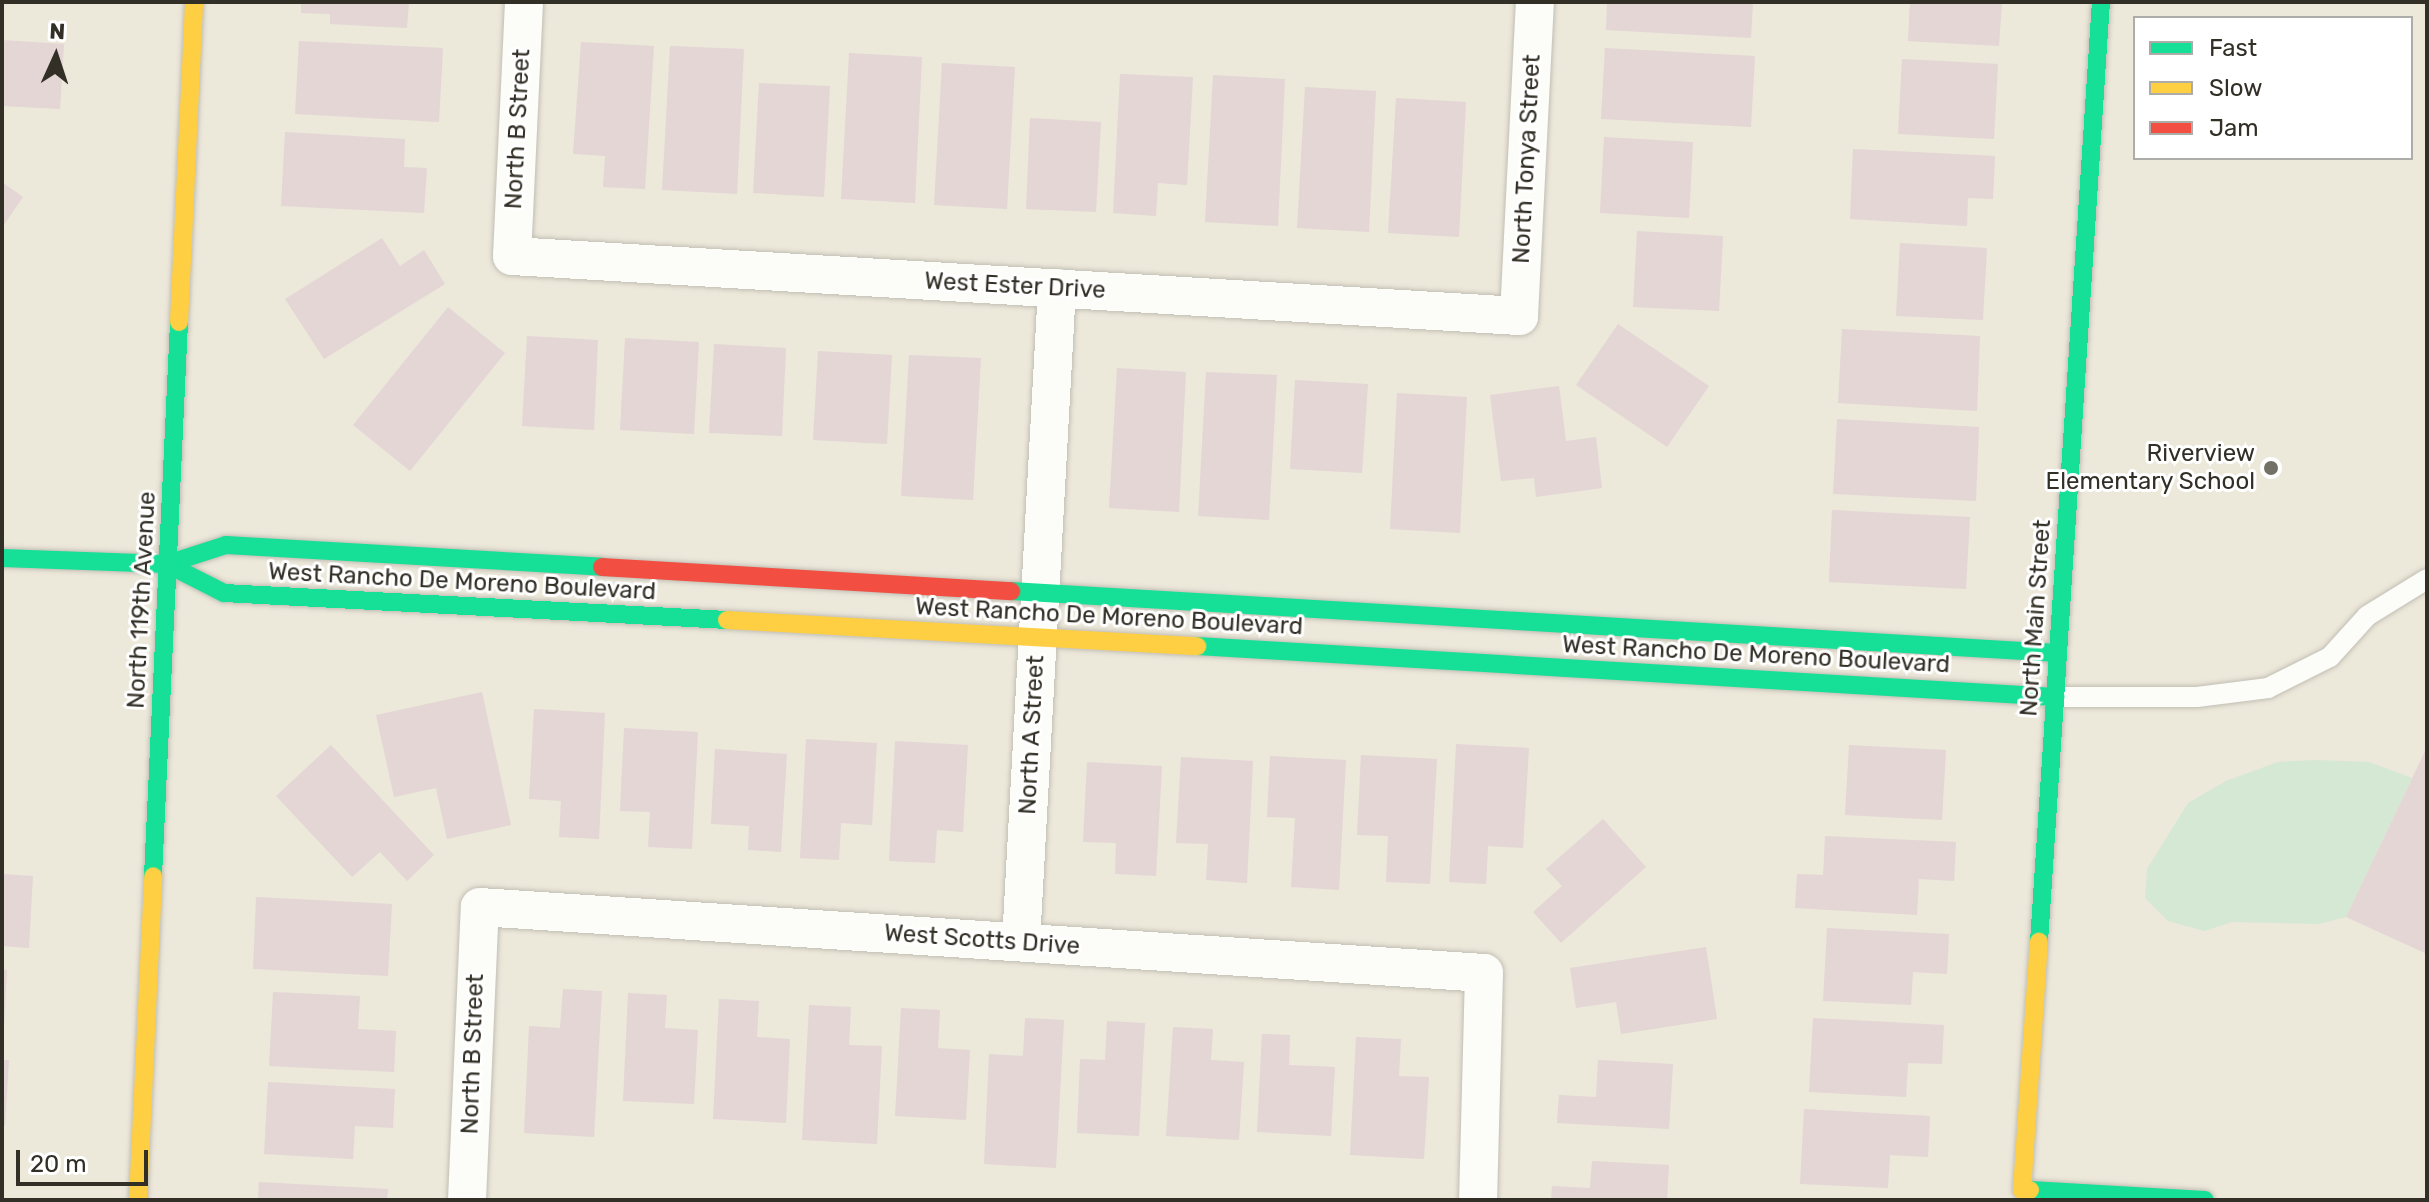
<!DOCTYPE html>
<style>
body{margin:0}
#map{position:relative;width:2429px;height:1202px;overflow:hidden;background:#ece8da;font-family:Rubik,sans-serif}
div>[style]{position:absolute}
.green>*{inset:0;background:#d4e8d4}
.building>*{inset:0;background:#e3d6d5}
.roads{filter:drop-shadow(0 0 2px #c2beb4) drop-shadow(0 0 2px #c2beb4)}
.lane>*{height:20px;margin:-10px;padding:0 10px;transform-origin:10px;border-radius:10px;background:#fcfcf9}
.street>*{height:38px;margin:-19px;padding:0 19px;transform-origin:19px;border-radius:19px;background:#fcfcf9}
.fast>*{height:18px;margin:-9px;padding:0 9px;transform-origin:9px;border-radius:9px;background:#16e098}
.slow>*{height:18px;margin:-9px;padding:0 9px;transform-origin:9px;border-radius:9px;background:#ffcf43}
.jam>*{height:18px;margin:-9px;padding:0 9px;transform-origin:9px;border-radius:9px;background:#f24e42}
.dots>*{width:22px;height:22px;translate:-50% -50%;box-sizing:border-box;border:4px solid #fff;border-radius:50%}
span{translate:-50% -50%;white-space:nowrap;text-align:center;line-height:1.15;-webkit-text-stroke:6px #fff;paint-order:stroke}
.street-label{font-size:24px;color:#322f26}
.poi-label{font-size:24px;color:#322f26}
.right{translate:-100% -50%;text-align:right}
.frame{position:absolute;inset:0;border:4px solid #322f26;pointer-events:none}
.legend{position:absolute;left:2133px;top:16px;width:280px;height:144px;box-sizing:border-box;background:#fff;border:2px solid #adaca8;margin:0;padding:10px 14px;list-style:none;font-size:24px;color:#322f26}
.legend li{display:flex;align-items:center;gap:16px;height:40px}
.legend b{width:40px;border:2px solid #adaca8}
.north{position:absolute;left:16px;top:16px;width:80px;height:80px;-webkit-text-stroke:6px #fff;paint-order:stroke;rotate:3deg;font-size:22px;font-weight:700;line-height:32px;text-align:center;color:#322f26}
.north::after{content:'';display:block;margin:auto;width:28px;height:36px;background:#322f26;clip-path:polygon(50% 0,100% 100%,50% 72%,0 100%)}
.scale{position:absolute;left:16px;top:1150px;width:132px;height:36px;box-sizing:border-box;border:4px solid #322f26;border-top:0;padding-left:10px;font-size:24px;line-height:28px;white-space:nowrap;color:#322f26;-webkit-text-stroke:6px #fff;paint-order:stroke}
</style>
<div id="map">
<div class="green">
<div style="clip-path:polygon(2315px 760px,2369px 762px,2412px 778px,2346px 917px,2319px 924px,2232px 922px,2204px 931px,2168px 921px,2145px 898px,2147px 869px,2188px 803px,2226px 781px,2278px 762px)"></div>
</div>
<div class="building">
<div style="clip-path:polygon(301px 2px,409px 2px,407px 28px,330px 24px,330px 14px,301px 13px)"></div>
<div style="clip-path:polygon(1607px 2px,1753px 2px,1751px 38px,1606px 30px)"></div>
<div style="clip-path:polygon(1910px 2px,2002px 2px,1999px 46px,1908px 41px)"></div>
<div style="clip-path:polygon(2px 40px,64px 44px,60px 109px,2px 106px)"></div>
<div style="clip-path:polygon(299px 41px,443px 48px,439px 122px,295px 114px)"></div>
<div style="clip-path:polygon(581px 42px,654px 46px,645px 189px,603px 187px,605px 156px,573px 154px)"></div>
<div style="clip-path:polygon(670px 46px,744px 49px,737px 194px,662px 190px)"></div>
<div style="clip-path:polygon(1605px 48px,1755px 56px,1751px 127px,1601px 119px)"></div>
<div style="clip-path:polygon(849px 53px,922px 57px,915px 203px,841px 199px)"></div>
<div style="clip-path:polygon(1902px 59px,1998px 64px,1994px 139px,1898px 134px)"></div>
<div style="clip-path:polygon(942px 63px,1015px 67px,1007px 209px,934px 205px)"></div>
<div style="clip-path:polygon(1120px 74px,1193px 77px,1187px 185px,1158px 183px,1156px 216px,1113px 213px)"></div>
<div style="clip-path:polygon(1213px 75px,1285px 79px,1278px 226px,1205px 222px)"></div>
<div style="clip-path:polygon(759px 83px,830px 86px,824px 197px,753px 193px)"></div>
<div style="clip-path:polygon(1305px 87px,1376px 91px,1369px 232px,1297px 228px)"></div>
<div style="clip-path:polygon(1396px 98px,1466px 102px,1459px 237px,1388px 233px)"></div>
<div style="clip-path:polygon(1030px 118px,1101px 122px,1096px 212px,1026px 209px)"></div>
<div style="clip-path:polygon(285px 132px,405px 139px,404px 167px,427px 168px,424px 213px,281px 206px)"></div>
<div style="clip-path:polygon(1604px 137px,1693px 142px,1689px 218px,1600px 213px)"></div>
<div style="clip-path:polygon(1853px 149px,1995px 156px,1993px 199px,1968px 198px,1967px 226px,1850px 219px)"></div>
<div style="clip-path:polygon(2px 182px,23px 197px,2px 228px)"></div>
<div style="clip-path:polygon(1637px 231px,1723px 236px,1719px 311px,1633px 307px)"></div>
<div style="clip-path:polygon(382px 238px,400px 266px,424px 250px,445px 284px,324px 359px,285px 299px)"></div>
<div style="clip-path:polygon(1900px 243px,1987px 248px,1983px 320px,1896px 316px)"></div>
<div style="clip-path:polygon(448px 307px,505px 353px,410px 471px,353px 425px)"></div>
<div style="clip-path:polygon(1618px 324px,1709px 386px,1667px 447px,1576px 385px)"></div>
<div style="clip-path:polygon(1842px 329px,1980px 336px,1977px 411px,1838px 403px)"></div>
<div style="clip-path:polygon(527px 336px,598px 340px,594px 430px,522px 426px)"></div>
<div style="clip-path:polygon(625px 338px,699px 342px,694px 434px,620px 430px)"></div>
<div style="clip-path:polygon(714px 344px,786px 348px,782px 436px,709px 433px)"></div>
<div style="clip-path:polygon(818px 351px,892px 355px,887px 444px,813px 440px)"></div>
<div style="clip-path:polygon(909px 355px,981px 358px,973px 500px,901px 496px)"></div>
<div style="clip-path:polygon(1117px 368px,1186px 372px,1179px 512px,1109px 508px)"></div>
<div style="clip-path:polygon(1206px 372px,1277px 375px,1269px 520px,1198px 516px)"></div>
<div style="clip-path:polygon(1295px 380px,1368px 384px,1362px 473px,1290px 469px)"></div>
<div style="clip-path:polygon(1559px 386px,1566px 441px,1596px 437px,1602px 488px,1536px 497px,1534px 478px,1501px 481px,1490px 395px)"></div>
<div style="clip-path:polygon(1397px 393px,1467px 397px,1460px 533px,1390px 529px)"></div>
<div style="clip-path:polygon(1837px 419px,1979px 427px,1976px 501px,1833px 494px)"></div>
<div style="clip-path:polygon(1832px 510px,1970px 517px,1966px 589px,1829px 582px)"></div>
<div style="clip-path:polygon(482px 692px,511px 825px,447px 839px,436px 788px,394px 797px,376px 715px)"></div>
<div style="clip-path:polygon(534px 709px,605px 713px,599px 839px,559px 837px,561px 801px,529px 799px)"></div>
<div style="clip-path:polygon(624px 728px,698px 732px,692px 849px,648px 847px,650px 812px,620px 811px)"></div>
<div style="clip-path:polygon(806px 739px,877px 743px,872px 825px,841px 823px,839px 860px,800px 858px)"></div>
<div style="clip-path:polygon(895px 741px,968px 745px,963px 832px,937px 830px,935px 863px,889px 861px)"></div>
<div style="clip-path:polygon(1456px 744px,1529px 748px,1523px 848px,1488px 846px,1486px 884px,1449px 882px)"></div>
<div style="clip-path:polygon(331px 745px,434px 855px,407px 881px,380px 852px,352px 877px,276px 796px)"></div>
<div style="clip-path:polygon(1849px 745px,1946px 750px,1942px 820px,1845px 815px)"></div>
<div style="clip-path:polygon(2427px 747px,2427px 954px,2346px 917px)"></div>
<div style="clip-path:polygon(715px 749px,787px 754px,781px 852px,748px 850px,749px 826px,711px 824px)"></div>
<div style="clip-path:polygon(1361px 755px,1437px 759px,1430px 884px,1386px 882px,1388px 836px,1357px 835px)"></div>
<div style="clip-path:polygon(1270px 756px,1346px 760px,1339px 890px,1291px 887px,1295px 818px,1267px 817px)"></div>
<div style="clip-path:polygon(1181px 757px,1253px 761px,1247px 883px,1206px 880px,1208px 844px,1176px 843px)"></div>
<div style="clip-path:polygon(1087px 762px,1162px 766px,1156px 876px,1115px 874px,1116px 843px,1083px 842px)"></div>
<div style="clip-path:polygon(1603px 819px,1646px 867px,1561px 943px,1533px 912px,1562px 886px,1546px 869px)"></div>
<div style="clip-path:polygon(1825px 836px,1956px 842px,1954px 881px,1919px 879px,1917px 915px,1795px 908px,1797px 874px,1823px 875px)"></div>
<div style="clip-path:polygon(2px 874px,33px 876px,29px 948px,2px 946px)"></div>
<div style="clip-path:polygon(256px 897px,392px 904px,388px 976px,253px 969px)"></div>
<div style="clip-path:polygon(1827px 928px,1949px 934px,1947px 974px,1913px 972px,1911px 1005px,1823px 1001px)"></div>
<div style="clip-path:polygon(1706px 947px,1717px 1019px,1621px 1034px,1616px 1002px,1576px 1008px,1570px 968px)"></div>
<div style="clip-path:polygon(2px 969px,7px 970px,4px 1028px,2px 1028px)"></div>
<div style="clip-path:polygon(563px 989px,602px 991px,594px 1137px,524px 1133px,529px 1026px,560px 1028px)"></div>
<div style="clip-path:polygon(273px 992px,360px 996px,358px 1029px,396px 1031px,394px 1072px,269px 1066px)"></div>
<div style="clip-path:polygon(628px 993px,667px 995px,665px 1028px,698px 1030px,694px 1104px,623px 1101px)"></div>
<div style="clip-path:polygon(719px 999px,759px 1001px,757px 1037px,790px 1039px,786px 1123px,713px 1119px)"></div>
<div style="clip-path:polygon(809px 1005px,851px 1007px,849px 1045px,882px 1046px,877px 1144px,802px 1140px)"></div>
<div style="clip-path:polygon(901px 1008px,940px 1010px,938px 1048px,970px 1050px,966px 1120px,895px 1116px)"></div>
<div style="clip-path:polygon(1025px 1018px,1064px 1020px,1056px 1168px,984px 1164px,989px 1054px,1023px 1056px)"></div>
<div style="clip-path:polygon(1813px 1018px,1944px 1025px,1942px 1064px,1908px 1063px,1906px 1097px,1809px 1092px)"></div>
<div style="clip-path:polygon(1107px 1021px,1145px 1023px,1139px 1136px,1077px 1133px,1080px 1059px,1105px 1060px)"></div>
<div style="clip-path:polygon(1173px 1027px,1213px 1029px,1211px 1060px,1244px 1062px,1239px 1140px,1166px 1136px)"></div>
<div style="clip-path:polygon(1262px 1034px,1290px 1035px,1289px 1065px,1335px 1067px,1331px 1136px,1257px 1132px)"></div>
<div style="clip-path:polygon(1356px 1037px,1401px 1039px,1399px 1076px,1429px 1077px,1424px 1159px,1350px 1155px)"></div>
<div style="clip-path:polygon(2px 1060px,9px 1060px,5px 1126px,2px 1126px)"></div>
<div style="clip-path:polygon(1598px 1060px,1673px 1064px,1669px 1129px,1557px 1123px,1559px 1095px,1596px 1097px)"></div>
<div style="clip-path:polygon(268px 1082px,395px 1089px,393px 1128px,355px 1126px,353px 1159px,264px 1154px)"></div>
<div style="clip-path:polygon(1804px 1109px,1930px 1116px,1928px 1157px,1890px 1155px,1888px 1188px,1800px 1184px)"></div>
<div style="clip-path:polygon(1592px 1161px,1669px 1165px,1667px 1200px,1551px 1200px,1552px 1186px,1590px 1188px)"></div>
<div style="clip-path:polygon(259px 1182px,388px 1189px,387px 1200px,258px 1200px)"></div>
</div>
<div class="roads">
<div class="lane">
<div style="left:2055px;top:697px;width:142px"></div>
<div style="left:2197px;top:697px;width:72px;rotate:-7.2deg"></div>
<div style="left:2268px;top:688px;width:69px;rotate:-26.6deg"></div>
<div style="left:2330px;top:657px;width:55px;rotate:-47.9deg"></div>
<div style="left:2367px;top:616px;width:70px;rotate:-31.7deg"></div>
</div>
<div class="street">
<div style="left:524px;top:2px;width:254px;rotate:92.7deg"></div>
<div style="left:512px;top:256px;width:1009px;rotate:3.41deg"></div>
<div style="left:1519px;top:316px;width:314px;rotate:-87.1deg"></div>
<div style="left:1021px;top:942px;width:655px;rotate:-86.85deg"></div>
<div style="left:467px;top:1200px;width:293px;rotate:-87.5deg"></div>
<div style="left:480px;top:907px;width:1006px;rotate:3.76deg"></div>
<div style="left:1484px;top:973px;width:227px;rotate:91.5deg"></div>
</div>
<div class="fast">
<div style="left:2px;top:558px;width:165px;rotate:2.1deg"></div>
<div style="left:167px;top:564px;width:62px;rotate:-17.9deg"></div>
<div style="left:226px;top:545px;width:377px;rotate:3.3deg"></div>
<div style="left:167px;top:564px;width:64px;rotate:27deg"></div>
<div style="left:224px;top:593px;width:504px;rotate:3.07deg"></div>
<div style="left:1011px;top:591px;width:1048px;rotate:3.39deg"></div>
<div style="left:1197px;top:646px;width:860px;rotate:3.4deg"></div>
<div style="left:153px;top:876px;width:555px;rotate:-87.31deg"></div>
<div style="left:2039px;top:942px;width:942px;rotate:-86.23deg"></div>
<div style="left:2030px;top:1190px;width:175px;rotate:3.3deg"></div>
</div>
<div class="slow">
<div style="left:179px;top:322px;width:320px;rotate:-87.3deg"></div>
<div style="left:727px;top:620px;width:471px;rotate:3.2deg"></div>
<div style="left:2030px;top:1190px;width:8px;rotate:180deg"></div>
<div style="left:2022px;top:1190px;width:249px;rotate:-86.1deg"></div>
<div style="left:138px;top:1200px;width:324px;rotate:-87.3deg"></div>
</div>
<div class="jam">
<div style="left:602px;top:567px;width:410px;rotate:3.4deg"></div>
</div>
</div>
<div class="dots">
<div style="left:2271px;top:468px;background:#737065"></div>
</div>
<div class="street-label">
<span style="left:518px;top:129px;rotate:-87deg">North B Street</span>
<span style="left:1527px;top:159px;rotate:-87deg">North Tonya Street</span>
<span style="left:1015px;top:286px;rotate:3deg">West Ester Drive</span>
<span style="left:462px;top:582px;rotate:3deg">West Rancho De Moreno Boulevard</span>
<span style="left:142px;top:600px;rotate:-87deg">North 119th Avenue</span>
<span style="left:1109px;top:617px;rotate:3deg">West Rancho De Moreno Boulevard</span>
<span style="left:2036px;top:618px;rotate:-86deg">North Main Street</span>
<span style="left:1756px;top:655px;rotate:3deg">West Rancho De Moreno Boulevard</span>
<span style="left:1032px;top:735px;rotate:-87deg">North A Street</span>
<span style="left:982px;top:940px;rotate:4deg">West Scotts Drive</span>
<span style="left:473px;top:1054px;rotate:-88deg">North B Street</span>
</div>
<div class="poi-label">
<span class="right" style="left:2255px;top:468px">Riverview<br>Elementary School</span>
</div>
<div class="frame"></div>
<ul class="legend">
<li><b style="height:10px;background:#16e098"></b>Fast</li>
<li><b style="height:10px;background:#ffcf43"></b>Slow</li>
<li><b style="height:10px;background:#f24e42"></b>Jam</li>
</ul>
<div class="north">N</div>
<div class="scale">20 m</div>
</div>
